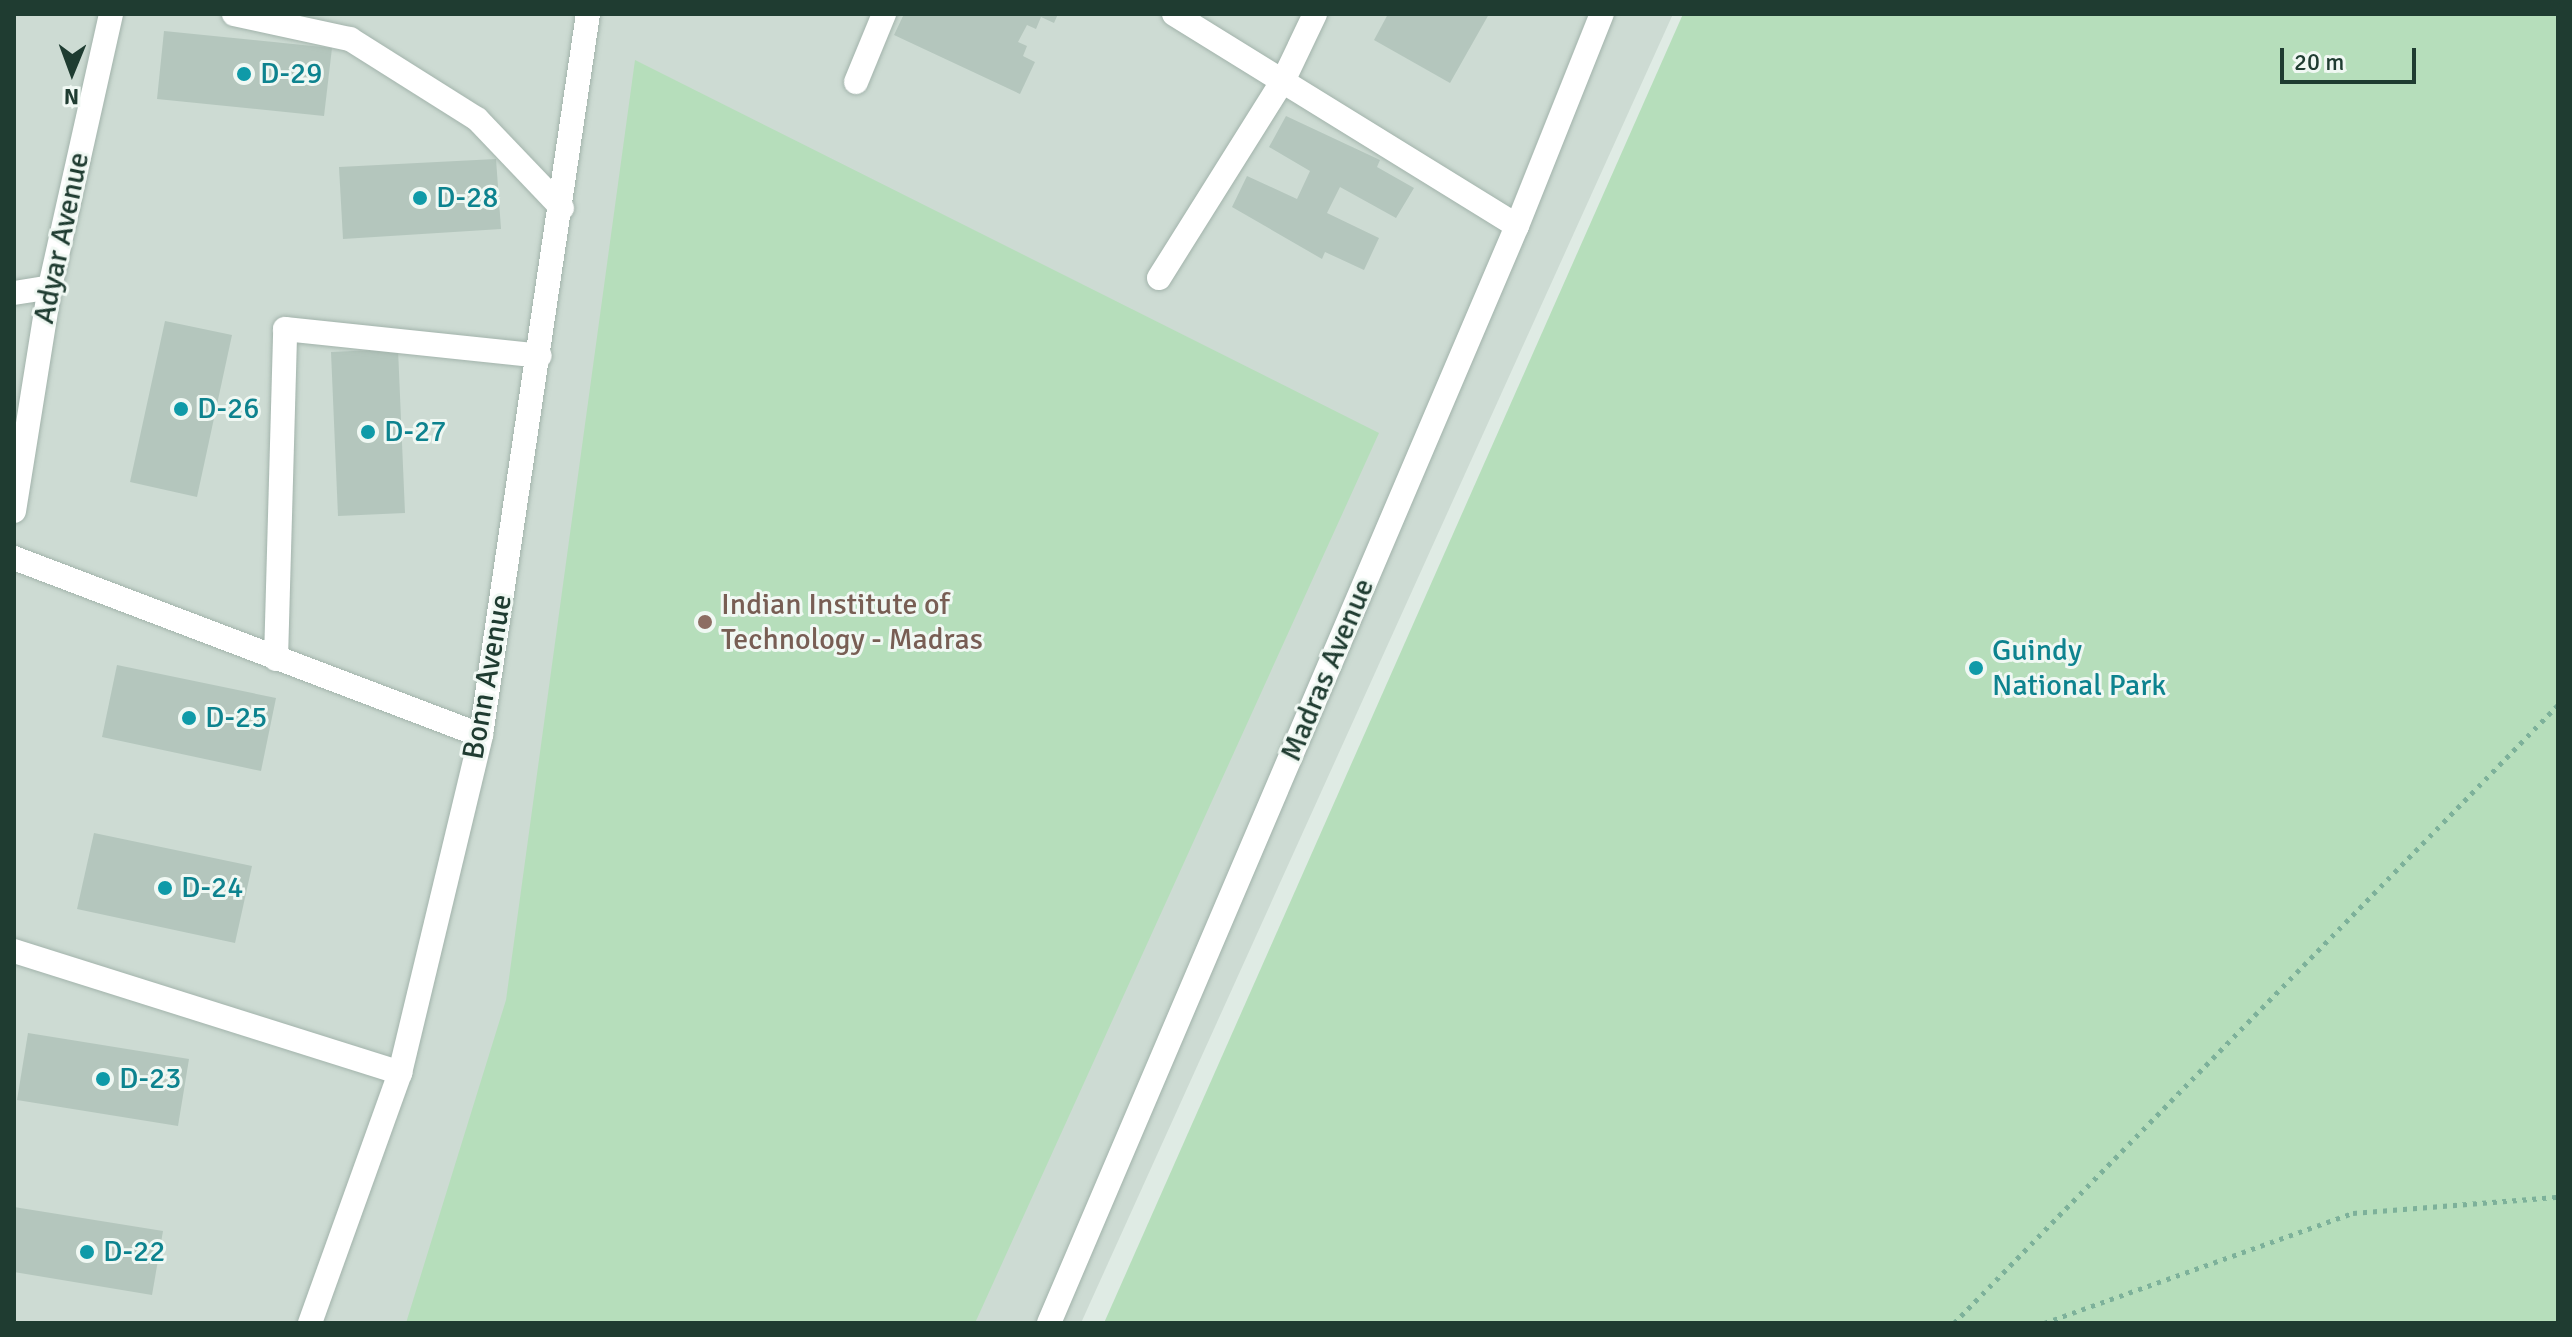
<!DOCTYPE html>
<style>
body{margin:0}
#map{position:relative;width:2572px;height:1337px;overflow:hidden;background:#dfebe4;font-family:Signika,sans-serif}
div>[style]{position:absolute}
.built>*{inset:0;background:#cddbd3}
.green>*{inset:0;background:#b6debb}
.building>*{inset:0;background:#b4c6bd}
.path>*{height:5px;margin-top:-2.5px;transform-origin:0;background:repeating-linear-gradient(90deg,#7db19a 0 4px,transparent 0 10px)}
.roads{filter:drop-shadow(0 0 2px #a2b3ab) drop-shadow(0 0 2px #a2b3ab)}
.minor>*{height:24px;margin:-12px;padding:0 12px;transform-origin:12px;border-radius:12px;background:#fff}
.dots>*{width:22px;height:22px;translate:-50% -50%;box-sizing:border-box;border:4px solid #f0f8f3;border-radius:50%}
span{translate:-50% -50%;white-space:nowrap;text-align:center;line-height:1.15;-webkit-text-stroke:6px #f0f8f3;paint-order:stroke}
.culture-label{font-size:30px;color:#0d838f}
.left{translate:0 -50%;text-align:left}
.street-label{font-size:30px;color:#1f3c31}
.education-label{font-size:30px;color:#785e54}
.frame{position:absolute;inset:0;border:16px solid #1f3c31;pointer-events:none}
.north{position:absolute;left:32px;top:32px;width:80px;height:80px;-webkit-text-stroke:6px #f0f8f3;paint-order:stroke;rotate:181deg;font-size:22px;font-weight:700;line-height:32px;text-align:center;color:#1f3c31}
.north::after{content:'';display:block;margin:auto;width:28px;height:36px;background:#1f3c31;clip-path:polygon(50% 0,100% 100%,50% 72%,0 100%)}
.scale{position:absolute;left:2280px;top:48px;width:136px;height:36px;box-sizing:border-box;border:4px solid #1f3c31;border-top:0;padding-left:10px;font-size:24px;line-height:28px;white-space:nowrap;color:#1f3c31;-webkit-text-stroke:6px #f0f8f3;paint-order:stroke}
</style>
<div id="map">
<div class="built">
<div style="clip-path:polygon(14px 14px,1673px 14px,1081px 1323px,14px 1323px)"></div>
</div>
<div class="green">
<div style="clip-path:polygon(1683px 14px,2558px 14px,2558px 1323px,1104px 1323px)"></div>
<div style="clip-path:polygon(635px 60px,1379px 433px,975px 1323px,406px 1323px,506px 1000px)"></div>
</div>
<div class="building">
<div style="clip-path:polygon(904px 14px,1058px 14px,1054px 23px,1041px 17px,1036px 29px,1027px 25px,1018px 42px,1027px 46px,1023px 56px,1035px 62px,1020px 94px,894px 35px)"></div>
<div style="clip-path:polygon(1388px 14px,1489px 14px,1450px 83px,1374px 40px)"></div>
<div style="clip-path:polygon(164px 31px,332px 48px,324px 116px,157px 99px)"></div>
<div style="clip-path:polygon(1286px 116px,1380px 160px,1377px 167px,1414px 188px,1396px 218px,1340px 187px,1327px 213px,1379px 238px,1364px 270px,1325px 252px,1322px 259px,1232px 207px,1247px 176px,1297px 199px,1310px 171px,1269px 147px)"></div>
<div style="clip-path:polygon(496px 159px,501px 229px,343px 239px,339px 167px)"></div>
<div style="clip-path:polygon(165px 321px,232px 335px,197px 497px,130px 482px)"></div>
<div style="clip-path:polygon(398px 349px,405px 513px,338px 516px,331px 352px)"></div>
<div style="clip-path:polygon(117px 665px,276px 698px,261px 771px,102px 737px)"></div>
<div style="clip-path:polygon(94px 833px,252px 866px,235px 943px,77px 909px)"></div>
<div style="clip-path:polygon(28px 1033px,189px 1059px,178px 1126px,17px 1100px)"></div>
<div style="clip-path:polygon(14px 1207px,163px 1231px,152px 1295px,14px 1272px)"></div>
</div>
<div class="path">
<div style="left:1954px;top:1323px;width:864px;rotate:-45.66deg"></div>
<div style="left:2044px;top:1323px;width:328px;rotate:-19.6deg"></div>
<div style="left:2353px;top:1213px;width:206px;rotate:-4.5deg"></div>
</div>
<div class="roads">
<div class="minor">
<div style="left:234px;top:14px;width:119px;rotate:12.2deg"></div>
<div style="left:350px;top:39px;width:150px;rotate:32.2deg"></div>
<div style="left:477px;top:119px;width:123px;rotate:46.3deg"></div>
<div style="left:1174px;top:14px;width:403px;rotate:31.7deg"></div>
<div style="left:856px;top:82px;width:74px;rotate:-67.6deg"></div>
<div style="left:1159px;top:278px;width:235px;rotate:-57.9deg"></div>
<div style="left:1284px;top:79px;width:72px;rotate:-64.5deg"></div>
<div style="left:14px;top:293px;width:36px;rotate:-9deg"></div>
<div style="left:14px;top:511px;width:227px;rotate:-80.9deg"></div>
<div style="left:50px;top:287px;width:280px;rotate:-77.4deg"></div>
<div style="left:14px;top:558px;width:499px;rotate:20.8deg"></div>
<div style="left:276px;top:659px;width:330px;rotate:-88.4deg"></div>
<div style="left:285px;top:329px;width:256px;rotate:6deg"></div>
<div style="left:14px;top:951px;width:405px;rotate:17.5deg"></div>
<div style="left:310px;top:1323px;width:266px;rotate:-70.2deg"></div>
<div style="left:400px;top:1073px;width:348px;rotate:-76.5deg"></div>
<div style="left:481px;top:735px;width:729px;rotate:-81.56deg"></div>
<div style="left:1049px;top:1323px;width:1193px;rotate:-66.9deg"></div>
<div style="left:1517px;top:226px;width:228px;rotate:-68.2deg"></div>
</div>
</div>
<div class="dots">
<div style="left:244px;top:74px;background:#0f9aa8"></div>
<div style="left:420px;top:198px;background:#0f9aa8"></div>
<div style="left:181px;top:409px;background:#0f9aa8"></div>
<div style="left:368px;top:432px;background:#0f9aa8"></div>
<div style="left:705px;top:622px;background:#8d6e63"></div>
<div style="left:1976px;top:668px;background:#0f9aa8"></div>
<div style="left:189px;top:718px;background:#0f9aa8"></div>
<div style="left:165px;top:888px;background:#0f9aa8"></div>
<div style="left:103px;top:1079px;background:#0f9aa8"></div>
<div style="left:87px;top:1252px;background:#0f9aa8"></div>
</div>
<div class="culture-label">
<span class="left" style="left:260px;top:74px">D-29</span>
<span class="left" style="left:436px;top:198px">D-28</span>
<span class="left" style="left:197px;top:409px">D-26</span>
<span class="left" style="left:384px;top:432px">D-27</span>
<span class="left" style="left:1992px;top:668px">Guindy<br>National Park</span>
<span class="left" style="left:205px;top:718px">D-25</span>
<span class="left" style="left:181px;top:888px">D-24</span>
<span class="left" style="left:119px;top:1079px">D-23</span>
<span class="left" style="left:103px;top:1252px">D-22</span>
</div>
<div class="street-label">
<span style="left:62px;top:238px;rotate:-78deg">Adyar Avenue</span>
<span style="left:1328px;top:670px;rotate:-67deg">Madras Avenue</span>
<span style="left:488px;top:677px;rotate:-80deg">Bonn Avenue</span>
</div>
<div class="education-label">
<span class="left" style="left:721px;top:622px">Indian Institute of<br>Technology - Madras</span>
</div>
<div class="frame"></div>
<div class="north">N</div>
<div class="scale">20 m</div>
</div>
